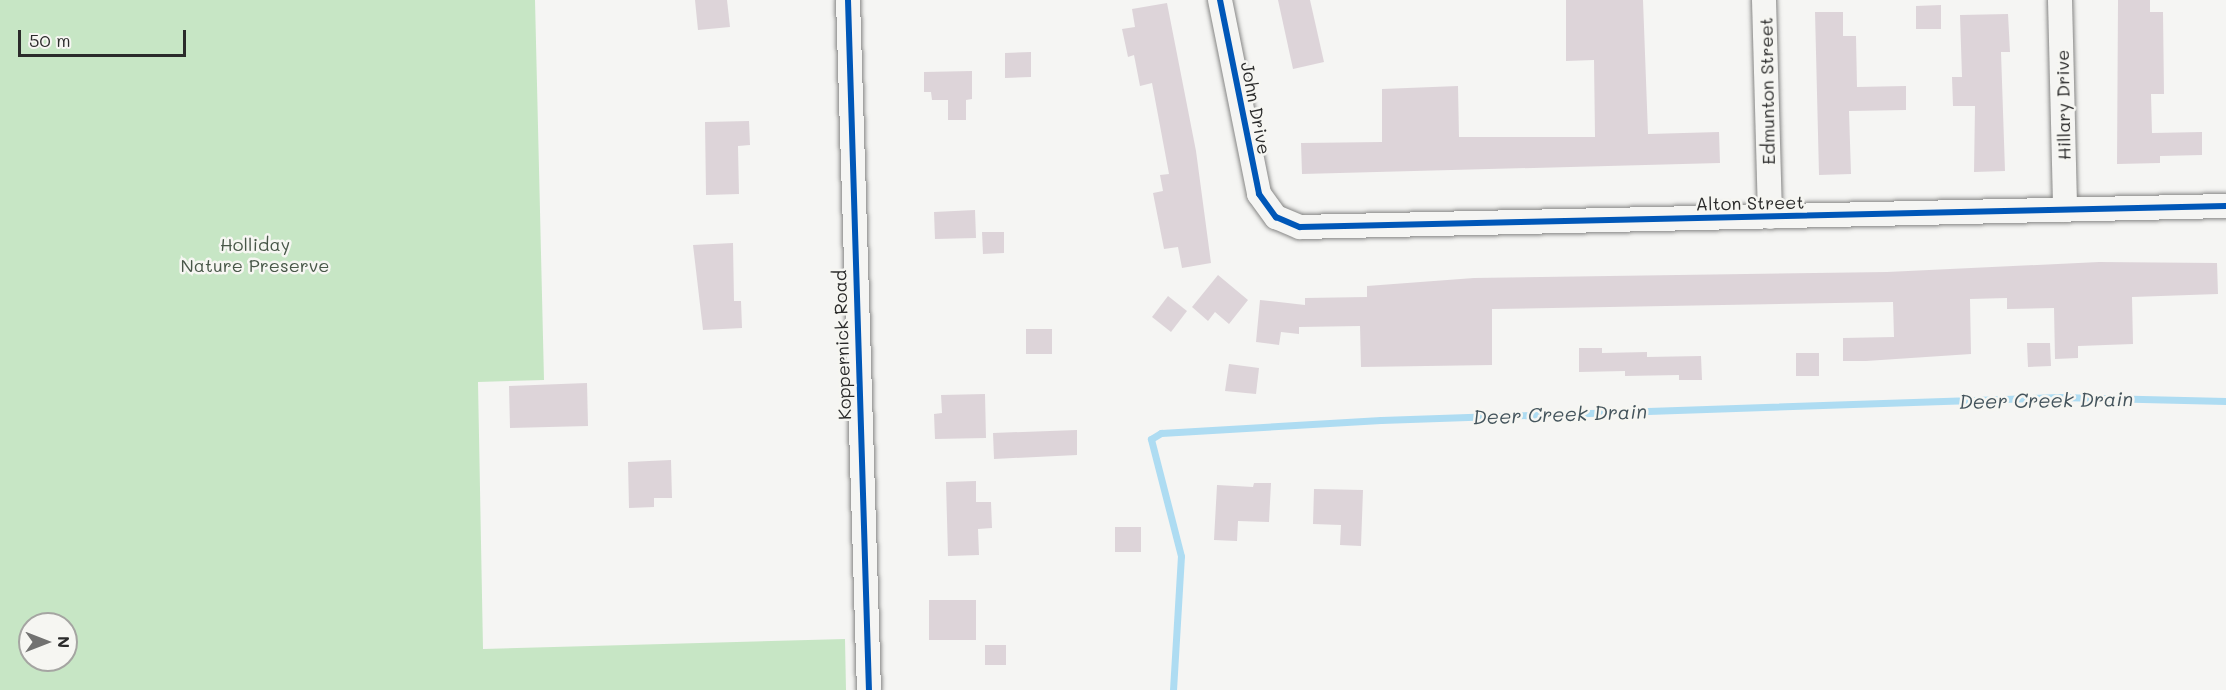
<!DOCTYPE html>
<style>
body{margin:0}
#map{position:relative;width:2226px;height:690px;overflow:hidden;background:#f5f5f3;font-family:Mali,sans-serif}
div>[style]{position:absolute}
.green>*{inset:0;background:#c7e6c5}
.stream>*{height:7px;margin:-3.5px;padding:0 3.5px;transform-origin:3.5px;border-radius:3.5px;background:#aedcf2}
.building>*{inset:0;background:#ddd4d9}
.roads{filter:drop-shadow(0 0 2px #868685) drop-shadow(0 0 2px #868685)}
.minor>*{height:24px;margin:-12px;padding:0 12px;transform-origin:12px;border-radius:12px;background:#f5f5f3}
.cycleway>*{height:6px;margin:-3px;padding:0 3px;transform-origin:3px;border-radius:3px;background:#0057b8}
span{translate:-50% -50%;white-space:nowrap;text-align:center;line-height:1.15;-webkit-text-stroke:5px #f6f6f2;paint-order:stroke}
.street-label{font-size:18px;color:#2b2b2b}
.park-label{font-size:18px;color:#485748}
.water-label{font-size:20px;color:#44545c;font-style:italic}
.north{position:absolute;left:18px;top:612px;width:60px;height:60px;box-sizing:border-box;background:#f6f6f2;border:2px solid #a5a5a2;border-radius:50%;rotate:90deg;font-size:16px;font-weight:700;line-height:24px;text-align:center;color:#2b2b2b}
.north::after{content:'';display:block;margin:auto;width:21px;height:27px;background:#727271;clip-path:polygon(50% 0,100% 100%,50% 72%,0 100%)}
.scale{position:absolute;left:18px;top:30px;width:168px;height:27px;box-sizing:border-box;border:3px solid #2b2b2b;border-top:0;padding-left:8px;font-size:18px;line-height:21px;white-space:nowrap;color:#2b2b2b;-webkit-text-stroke:4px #f6f6f2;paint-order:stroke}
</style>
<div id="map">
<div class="green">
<div style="clip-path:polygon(evenodd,0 0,535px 0,544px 380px,478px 382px,483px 649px,845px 639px,846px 690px,0 690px,0 0,30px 624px,66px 624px,66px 660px,30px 660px,30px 624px)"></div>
</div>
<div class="stream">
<div style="left:1173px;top:690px;width:134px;rotate:-86.6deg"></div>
<div style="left:1181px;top:556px;width:121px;rotate:-104.4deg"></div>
<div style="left:1151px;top:439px;width:12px;rotate:-31deg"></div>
<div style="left:1161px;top:433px;width:220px;rotate:-3.4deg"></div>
<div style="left:1381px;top:420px;width:678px;rotate:-1.94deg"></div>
<div style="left:2059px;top:397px;width:167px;rotate:1.4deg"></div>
</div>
<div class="building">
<div style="clip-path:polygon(695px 0,727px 0,730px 27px,698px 30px)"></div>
<div style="clip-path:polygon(1278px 0,1310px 0,1324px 62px,1293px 69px)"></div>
<div style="clip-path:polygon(1566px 0,1643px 0,1648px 134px,1719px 132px,1720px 163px,1302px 174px,1301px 143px,1382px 142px,1382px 89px,1458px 86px,1459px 137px,1595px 137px,1594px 60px,1566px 61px)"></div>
<div style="clip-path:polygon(2118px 0,2150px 0,2150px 12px,2163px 12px,2164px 94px,2151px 94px,2152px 133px,2202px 132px,2202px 155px,2160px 156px,2160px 163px,2117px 164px)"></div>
<div style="clip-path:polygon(1167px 3px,1196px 151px,1211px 263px,1182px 268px,1178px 247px,1164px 249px,1153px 193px,1163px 191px,1160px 175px,1169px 174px,1152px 83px,1140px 86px,1134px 55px,1128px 57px,1122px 29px,1135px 27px,1132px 9px)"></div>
<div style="clip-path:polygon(1941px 5px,1941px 29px,1916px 29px,1916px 6px)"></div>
<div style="clip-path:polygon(1815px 12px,1843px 12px,1843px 36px,1856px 36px,1857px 87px,1906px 86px,1906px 110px,1849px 111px,1851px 174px,1819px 175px)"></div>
<div style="clip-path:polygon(2008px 14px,2010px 52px,2001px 52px,2005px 171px,1974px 172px,1975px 106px,1953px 106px,1952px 77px,1962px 77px,1960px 15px)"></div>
<div style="clip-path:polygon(1031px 52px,1031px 77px,1005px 78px,1005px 53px)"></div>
<div style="clip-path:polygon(972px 71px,972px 99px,966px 100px,966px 120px,948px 120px,948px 100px,932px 100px,931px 92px,924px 92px,924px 72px)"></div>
<div style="clip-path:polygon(749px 121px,750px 145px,738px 146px,739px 194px,706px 195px,705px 122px)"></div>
<div style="clip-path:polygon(975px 210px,976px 238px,935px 239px,934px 212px)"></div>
<div style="clip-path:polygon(982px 232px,1004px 232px,1004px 253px,983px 254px)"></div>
<div style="clip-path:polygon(733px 243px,734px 301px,741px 301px,742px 328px,703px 330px,693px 245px)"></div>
<div style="clip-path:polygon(2099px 262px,2217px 263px,2218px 294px,2132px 297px,2133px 344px,2078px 346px,2078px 358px,2055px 359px,2054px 308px,2007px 309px,2007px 298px,1970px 299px,1971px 354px,1866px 361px,1843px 361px,1843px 338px,1894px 337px,1893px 302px,1492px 309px,1492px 365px,1361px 367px,1360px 326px,1299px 327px,1299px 334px,1281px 332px,1279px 345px,1256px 342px,1260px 300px,1305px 305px,1305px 298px,1367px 297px,1367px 286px,1474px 278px,1887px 272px)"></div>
<div style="clip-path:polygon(1218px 275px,1248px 300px,1229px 324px,1215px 312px,1208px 321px,1192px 307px)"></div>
<div style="clip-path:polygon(1168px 296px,1187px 311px,1171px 332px,1152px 317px)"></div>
<div style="clip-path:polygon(1026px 329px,1052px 329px,1052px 354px,1026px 354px)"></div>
<div style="clip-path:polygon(2027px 343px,2050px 343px,2051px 366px,2028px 367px)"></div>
<div style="clip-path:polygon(1579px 348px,1602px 348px,1602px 353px,1647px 352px,1647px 357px,1701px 356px,1702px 380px,1679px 380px,1679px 375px,1625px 376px,1625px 371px,1579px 372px)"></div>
<div style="clip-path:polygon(1796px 353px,1819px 353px,1819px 376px,1796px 376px)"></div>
<div style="clip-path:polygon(1229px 364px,1259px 368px,1256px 394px,1225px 391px)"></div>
<div style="clip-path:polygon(587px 383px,588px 426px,510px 428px,509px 386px)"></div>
<div style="clip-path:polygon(985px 394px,986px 438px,935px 439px,934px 414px,942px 413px,941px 395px)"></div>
<div style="clip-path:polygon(1077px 430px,1077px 455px,994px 459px,993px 433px)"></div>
<div style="clip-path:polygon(671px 460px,672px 498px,654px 498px,654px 507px,629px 508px,628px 462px)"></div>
<div style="clip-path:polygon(976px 481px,976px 502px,991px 502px,992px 528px,978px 529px,979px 555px,948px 556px,946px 482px)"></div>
<div style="clip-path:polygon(1254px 483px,1271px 483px,1269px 522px,1238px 521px,1237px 541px,1214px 540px,1217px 485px,1253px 487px)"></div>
<div style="clip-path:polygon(1314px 489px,1363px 490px,1361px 546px,1340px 545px,1341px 525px,1313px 524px)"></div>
<div style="clip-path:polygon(1115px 527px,1141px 527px,1141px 552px,1115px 552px)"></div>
<div style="clip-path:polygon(929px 600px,976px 600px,976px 640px,929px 640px)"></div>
<div style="clip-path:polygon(985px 645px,1006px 645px,1006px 665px,985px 665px)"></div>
</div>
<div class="roads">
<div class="minor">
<div style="left:848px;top:0;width:690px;rotate:88.26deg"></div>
<div style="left:1220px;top:0;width:198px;rotate:78.6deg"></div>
<div style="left:1259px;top:194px;width:29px;rotate:54deg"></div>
<div style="left:1276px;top:217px;width:26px;rotate:23deg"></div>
<div style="left:1300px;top:227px;width:926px;rotate:-1.3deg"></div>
<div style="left:1764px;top:0;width:217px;rotate:88.4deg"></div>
<div style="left:2060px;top:0;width:210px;rotate:88.6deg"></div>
</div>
</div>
<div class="cycleway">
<div style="left:848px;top:0;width:690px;rotate:88.26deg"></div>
<div style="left:1220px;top:0;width:198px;rotate:78.6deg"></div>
<div style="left:1259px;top:194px;width:29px;rotate:54deg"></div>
<div style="left:1276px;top:217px;width:26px;rotate:23deg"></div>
<div style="left:1300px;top:227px;width:926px;rotate:-1.3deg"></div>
</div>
<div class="street-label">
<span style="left:1767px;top:91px;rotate:-91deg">Edmunton Street</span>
<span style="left:2063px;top:105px;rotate:-91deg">Hillary Drive</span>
<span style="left:1256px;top:108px;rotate:79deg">John Drive</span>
<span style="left:1750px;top:203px;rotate:-1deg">Alton Street</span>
<span style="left:842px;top:345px;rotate:-92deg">Koppernick Road</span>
</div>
<div class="park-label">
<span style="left:255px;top:255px">Holliday<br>Nature Preserve</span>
</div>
<div class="water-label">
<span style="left:2046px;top:400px;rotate:-1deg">Deer Creek Drain</span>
<span style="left:1560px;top:414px;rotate:-2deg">Deer Creek Drain</span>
</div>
<div class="north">N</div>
<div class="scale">50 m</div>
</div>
